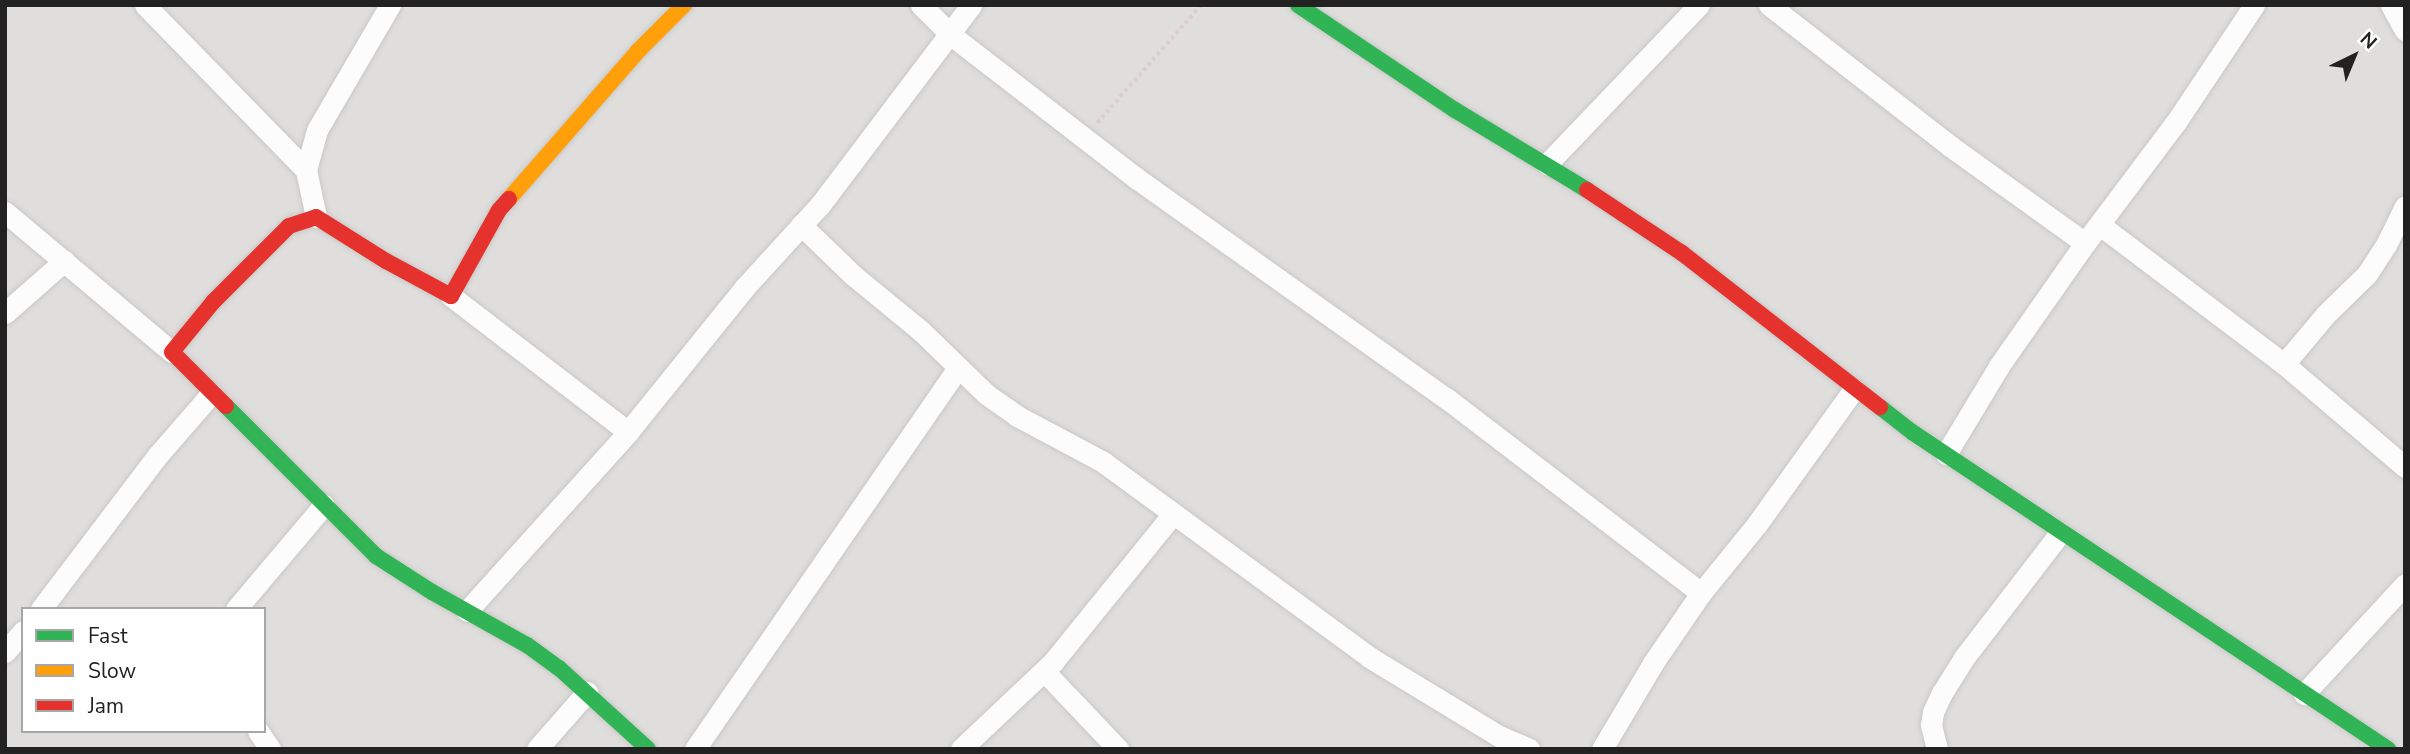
<!DOCTYPE html>
<style>
body{margin:0}
#map{position:relative;width:2410px;height:754px;overflow:hidden;background:#f0eeeb;font-family:"Nunito Sans",sans-serif}
div>[style]{position:absolute}
.residential>*{inset:0;background:#dfdedc}
.path>*{height:3.5px;margin-top:-1.75px;transform-origin:0;background:repeating-linear-gradient(90deg,#dccecd 0 3.5px,transparent 0 7px)}
.roads{filter:drop-shadow(0 0 2px #c9c8c7) drop-shadow(0 0 2px #c9c8c7)}
.street>*{height:21px;margin:-10.5px;padding:0 10.5px;transform-origin:10.5px;border-radius:10.5px;background:#fdfcfc}
.fast>*{height:16px;margin:-8px;padding:0 8px;transform-origin:8px;border-radius:8px;background:#30b455}
.slow>*{height:16px;margin:-8px;padding:0 8px;transform-origin:8px;border-radius:8px;background:#ff9f0a}
.jam>*{height:16px;margin:-8px;padding:0 8px;transform-origin:8px;border-radius:8px;background:#e5322d}
span{translate:-50% -50%;white-space:nowrap;text-align:center;line-height:1.15;-webkit-text-stroke:7px #fff;paint-order:stroke}
.frame{position:absolute;inset:0;border:7px solid #222;pointer-events:none}
.legend{position:absolute;left:21px;top:607px;width:245px;height:126px;box-sizing:border-box;background:#fff;border:2px solid #a7a7a7;margin:0;padding:9px 12px;list-style:none;font-size:21px;color:#222}
.legend li{display:flex;align-items:center;gap:14px;height:35px}
.legend b{width:35px;border:2px solid #a7a7a7}
.north{position:absolute;left:2319px;top:21px;width:70px;height:70px;-webkit-text-stroke:5px #fff;paint-order:stroke;rotate:43deg;font-size:19px;font-weight:700;line-height:28px;text-align:center;color:#222}
.north::after{content:'';display:block;margin:auto;width:24px;height:32px;background:#222;clip-path:polygon(50% 0,100% 100%,50% 72%,0 100%)}
</style>
<div id="map">
<div class="residential">
<div style="clip-path:polygon(evenodd,5px 5px,2405px 5px,2405px 749px,5px 749px,5px 5px,23px 609px,264px 609px,264px 731px,23px 731px,23px 609px)"></div>
</div>
<div class="path">
<div style="left:1097px;top:123px;width:157px;rotate:-48.6deg"></div>
</div>
<div class="roads">
<div class="street">
<div style="left:145px;top:5px;width:231px;rotate:45.7deg"></div>
<div style="left:921px;top:5px;width:42px;rotate:45deg"></div>
<div style="left:951px;top:35px;width:234px;rotate:37.7deg"></div>
<div style="left:1136px;top:178px;width:380px;rotate:35.4deg"></div>
<div style="left:1446px;top:398px;width:321px;rotate:37.4deg"></div>
<div style="left:1769px;top:5px;width:229px;rotate:37.9deg"></div>
<div style="left:1950px;top:146px;width:166px;rotate:35.7deg"></div>
<div style="left:2391px;top:5px;width:29px;rotate:61deg"></div>
<div style="left:1547px;top:164px;width:220px;rotate:-46.3deg"></div>
<div style="left:5px;top:212px;width:218px;rotate:40deg"></div>
<div style="left:316px;top:217px;width:48px;rotate:-102deg"></div>
<div style="left:306px;top:170px;width:41px;rotate:-74.6deg"></div>
<div style="left:317px;top:130px;width:145px;rotate:-59.7deg"></div>
<div style="left:801px;top:225px;width:74px;rotate:43.9deg"></div>
<div style="left:854px;top:276px;width:87px;rotate:39.4deg"></div>
<div style="left:921px;top:331px;width:91px;rotate:44.1deg"></div>
<div style="left:986px;top:394px;width:38px;rotate:35deg"></div>
<div style="left:1017px;top:416px;width:98px;rotate:28.1deg"></div>
<div style="left:1103px;top:462px;width:330px;rotate:36.2deg"></div>
<div style="left:1369px;top:657px;width:152px;rotate:31.3deg"></div>
<div style="left:1499px;top:736px;width:33px;rotate:23deg"></div>
<div style="left:2100px;top:225px;width:231px;rotate:37.1deg"></div>
<div style="left:2284px;top:364px;width:159px;rotate:40.4deg"></div>
<div style="left:451px;top:296px;width:223px;rotate:37.5deg"></div>
<div style="left:5px;top:313px;width:79px;rotate:-41.4deg"></div>
<div style="left:2284px;top:364px;width:65px;rotate:-50deg"></div>
<div style="left:2326px;top:314px;width:57px;rotate:-44.3deg"></div>
<div style="left:2367px;top:274px;width:35px;rotate:-57deg"></div>
<div style="left:2386px;top:245px;width:43px;rotate:-64deg"></div>
<div style="left:1946px;top:454px;width:103px;rotate:-58.9deg"></div>
<div style="left:1999px;top:366px;width:150px;rotate:-55deg"></div>
<div style="left:2085px;top:243px;width:151px;rotate:-53.1deg"></div>
<div style="left:2176px;top:122px;width:141px;rotate:-56.3deg"></div>
<div style="left:41px;top:609px;width:193px;rotate:-52.8deg"></div>
<div style="left:158px;top:455px;width:81px;rotate:-49deg"></div>
<div style="left:236px;top:609px;width:136px;rotate:-49.8deg"></div>
<div style="left:467px;top:611px;width:241px;rotate:-48deg"></div>
<div style="left:628px;top:432px;width:186px;rotate:-51.1deg"></div>
<div style="left:745px;top:287px;width:111px;rotate:-47.6deg"></div>
<div style="left:820px;top:205px;width:251px;rotate:-52.9deg"></div>
<div style="left:5px;top:652px;width:28px;rotate:-49deg"></div>
<div style="left:1044px;top:671px;width:108px;rotate:46.5deg"></div>
<div style="left:2304px;top:694px;width:149px;rotate:-47.4deg"></div>
<div style="left:258px;top:731px;width:22px;rotate:56deg"></div>
<div style="left:537px;top:749px;width:76px;rotate:-48.7deg"></div>
<div style="left:695px;top:749px;width:463px;rotate:-55.4deg"></div>
<div style="left:961px;top:749px;width:127px;rotate:-43.4deg"></div>
<div style="left:1053px;top:662px;width:191px;rotate:-51deg"></div>
<div style="left:1602px;top:749px;width:100px;rotate:-59.3deg"></div>
<div style="left:1653px;top:663px;width:85px;rotate:-55.6deg"></div>
<div style="left:1701px;top:593px;width:89px;rotate:-50.9deg"></div>
<div style="left:1757px;top:524px;width:166px;rotate:-54.3deg"></div>
<div style="left:1937px;top:749px;width:25px;rotate:-104deg"></div>
<div style="left:1931px;top:725px;width:13px;rotate:-81deg"></div>
<div style="left:1933px;top:712px;width:21px;rotate:-65deg"></div>
<div style="left:1942px;top:693px;width:40px;rotate:-58deg"></div>
<div style="left:1963px;top:659px;width:159px;rotate:-52.4deg"></div>
</div>
<div class="fast">
<div style="left:1298px;top:5px;width:189px;rotate:33.8deg"></div>
<div style="left:1455px;top:110px;width:154px;rotate:31.2deg"></div>
<div style="left:226px;top:406px;width:212px;rotate:45deg"></div>
<div style="left:376px;top:556px;width:67px;rotate:32.7deg"></div>
<div style="left:432px;top:592px;width:109px;rotate:29.2deg"></div>
<div style="left:527px;top:645px;width:39px;rotate:36deg"></div>
<div style="left:559px;top:668px;width:120px;rotate:42.3deg"></div>
<div style="left:1880px;top:407px;width:41px;rotate:38deg"></div>
<div style="left:1912px;top:432px;width:572px;rotate:33.66deg"></div>
</div>
<div class="slow">
<div style="left:509px;top:199px;width:196px;rotate:-48.9deg"></div>
<div style="left:638px;top:51px;width:65px;rotate:-45deg"></div>
</div>
<div class="jam">
<div style="left:1587px;top:190px;width:114px;rotate:33.6deg"></div>
<div style="left:1682px;top:253px;width:251px;rotate:37.9deg"></div>
<div style="left:226px;top:406px;width:76px;rotate:-135deg"></div>
<div style="left:172px;top:352px;width:65px;rotate:-50.6deg"></div>
<div style="left:213px;top:302px;width:107px;rotate:-45deg"></div>
<div style="left:289px;top:226px;width:28px;rotate:-18deg"></div>
<div style="left:316px;top:217px;width:83px;rotate:32.2deg"></div>
<div style="left:386px;top:261px;width:74px;rotate:28.3deg"></div>
<div style="left:451px;top:296px;width:98px;rotate:-60.8deg"></div>
<div style="left:499px;top:210px;width:15px;rotate:-48deg"></div>
</div>
</div>
<div class="frame"></div>
<ul class="legend">
<li><b style="height:9px;background:#30b455"></b>Fast</li>
<li><b style="height:9px;background:#ff9f0a"></b>Slow</li>
<li><b style="height:9px;background:#e5322d"></b>Jam</li>
</ul>
<div class="north">N</div>
</div>
